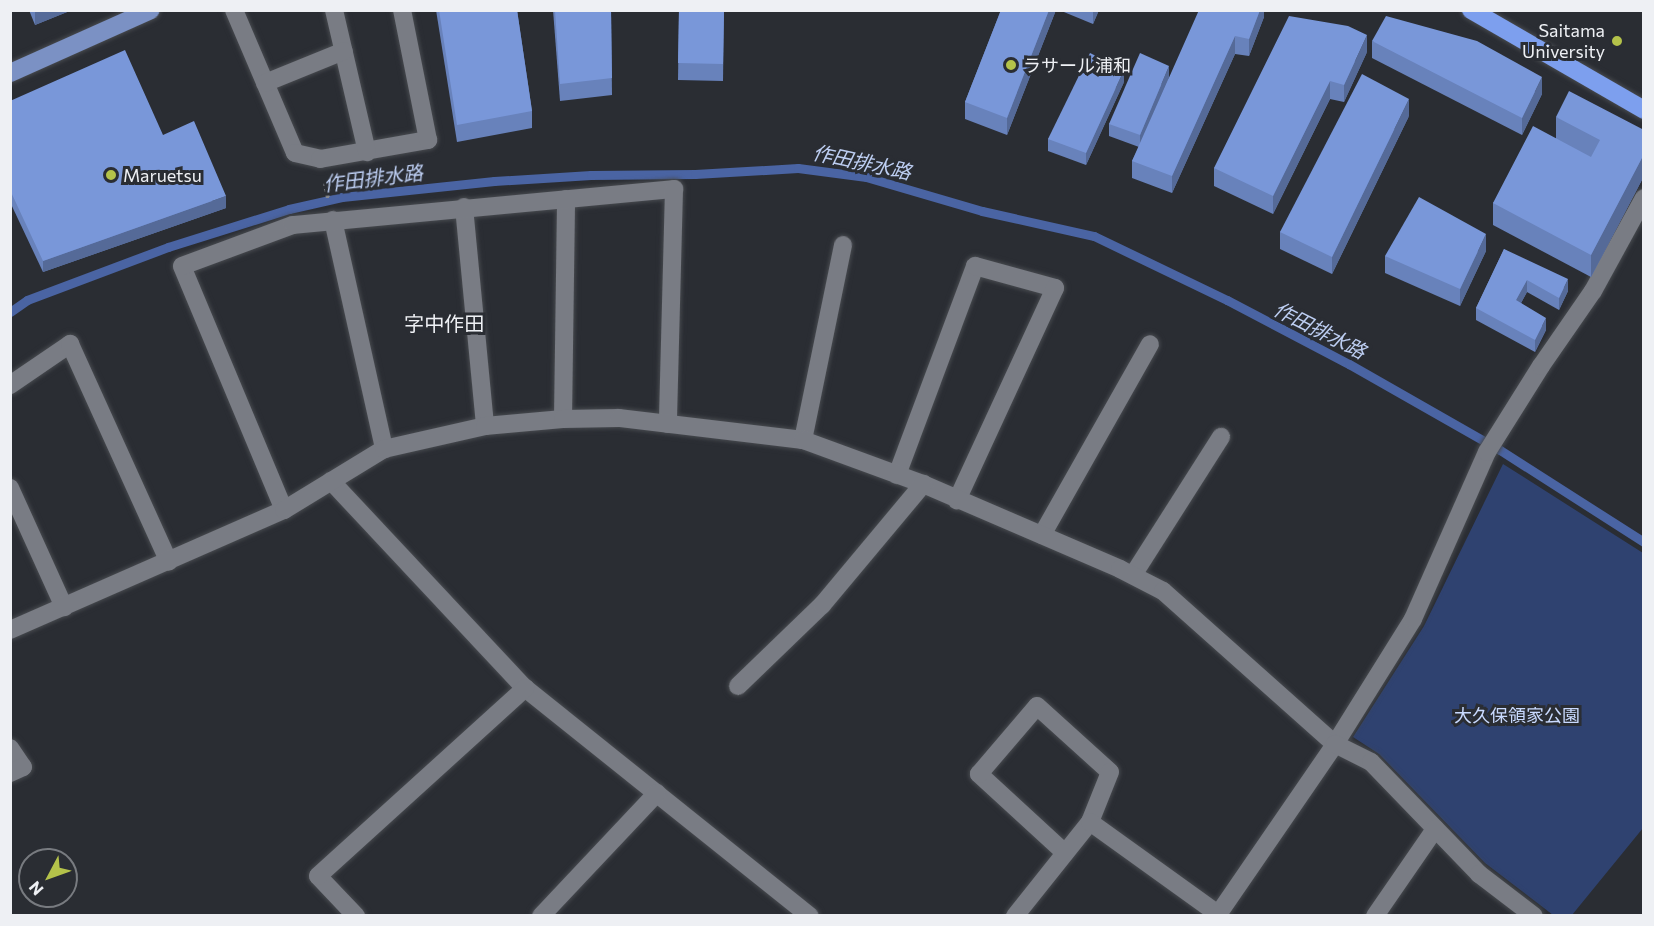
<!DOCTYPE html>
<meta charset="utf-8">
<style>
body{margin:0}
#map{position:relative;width:1654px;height:926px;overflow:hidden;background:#2a2d33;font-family:Commissioner,"Noto Sans JP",sans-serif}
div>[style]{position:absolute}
.green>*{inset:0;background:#2f4270}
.stream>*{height:9px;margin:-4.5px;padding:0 4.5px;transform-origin:4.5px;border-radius:4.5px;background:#4a64a3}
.path>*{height:4px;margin-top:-2px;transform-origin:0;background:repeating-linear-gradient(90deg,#888b90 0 3px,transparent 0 6px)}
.roads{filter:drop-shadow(0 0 2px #474a4f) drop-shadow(0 0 2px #474a4f)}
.minor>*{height:18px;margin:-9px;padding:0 9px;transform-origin:9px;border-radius:9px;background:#797c84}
.major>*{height:18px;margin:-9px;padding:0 9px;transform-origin:9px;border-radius:9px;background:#7b91c4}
.highway>*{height:18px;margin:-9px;padding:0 9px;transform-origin:9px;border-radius:9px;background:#7d9fee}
.wall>*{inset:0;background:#6882bb}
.shaded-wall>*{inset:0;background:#556a98}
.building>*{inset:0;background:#7997d9}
.dots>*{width:16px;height:16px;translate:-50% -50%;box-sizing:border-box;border:3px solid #2a2d33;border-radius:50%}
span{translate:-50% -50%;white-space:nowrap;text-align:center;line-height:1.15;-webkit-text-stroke:6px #2a2d33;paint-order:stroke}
.poi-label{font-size:18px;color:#eef0f4}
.right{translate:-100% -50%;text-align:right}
.left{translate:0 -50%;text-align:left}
.park-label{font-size:18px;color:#c9daff}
.water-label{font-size:20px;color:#bdcef2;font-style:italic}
.neighbourhood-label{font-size:20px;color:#eef0f4}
.frame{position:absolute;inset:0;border:12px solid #eef0f4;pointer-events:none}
.north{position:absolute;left:18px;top:848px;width:60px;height:60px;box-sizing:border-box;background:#2a2d33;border:2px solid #787b80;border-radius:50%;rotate:229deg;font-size:16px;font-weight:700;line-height:24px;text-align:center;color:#eef0f4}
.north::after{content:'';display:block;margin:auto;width:21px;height:27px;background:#b4c24a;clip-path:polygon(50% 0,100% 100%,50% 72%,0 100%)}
</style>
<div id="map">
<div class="green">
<div style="clip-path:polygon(1503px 464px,1643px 553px,1643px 828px,1572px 915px,1553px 915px,1485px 863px,1379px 754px,1353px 737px,1424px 626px)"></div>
</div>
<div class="stream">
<div style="left:10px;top:312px;width:21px;rotate:-35deg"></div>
<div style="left:27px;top:300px;width:151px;rotate:-20.6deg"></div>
<div style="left:168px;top:247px;width:127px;rotate:-17.4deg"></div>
<div style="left:289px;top:209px;width:54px;rotate:-12.8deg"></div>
<div style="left:342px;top:197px;width:153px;rotate:-6deg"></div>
<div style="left:494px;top:181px;width:97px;rotate:-3.5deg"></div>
<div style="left:591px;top:175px;width:104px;rotate:-0.6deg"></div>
<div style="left:695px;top:174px;width:103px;rotate:-3.3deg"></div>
<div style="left:798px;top:168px;width:69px;rotate:7.5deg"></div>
<div style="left:866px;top:177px;width:121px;rotate:16.3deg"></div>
<div style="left:982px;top:211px;width:115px;rotate:12.6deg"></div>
<div style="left:1094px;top:236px;width:148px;rotate:25.7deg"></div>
<div style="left:1227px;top:300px;width:138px;rotate:27.7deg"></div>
<div style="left:1349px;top:364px;width:174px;rotate:29.7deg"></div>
<div style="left:1500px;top:450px;width:171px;rotate:32.6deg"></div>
</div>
<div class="path">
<div style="left:325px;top:183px;width:16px;rotate:79deg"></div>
</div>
<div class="roads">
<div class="minor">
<div style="left:234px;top:10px;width:155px;rotate:66.9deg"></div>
<div style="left:295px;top:153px;width:26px;rotate:13deg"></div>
<div style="left:320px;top:159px;width:110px;rotate:-10deg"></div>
<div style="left:428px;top:140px;width:133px;rotate:-101.3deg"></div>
<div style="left:334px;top:10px;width:146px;rotate:76.9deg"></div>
<div style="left:265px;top:83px;width:85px;rotate:-22.1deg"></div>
<div style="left:464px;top:207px;width:220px;rotate:84.5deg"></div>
<div style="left:333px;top:220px;width:235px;rotate:77.4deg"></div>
<div style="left:10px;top:385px;width:73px;rotate:-34.3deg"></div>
<div style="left:70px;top:344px;width:239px;rotate:65.6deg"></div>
<div style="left:563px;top:419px;width:220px;rotate:-89.2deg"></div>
<div style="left:803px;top:440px;width:199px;rotate:-78.4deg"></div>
<div style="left:897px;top:475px;width:223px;rotate:-69.5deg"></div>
<div style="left:975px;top:266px;width:83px;rotate:15.4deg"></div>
<div style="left:1055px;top:288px;width:234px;rotate:114.8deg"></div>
<div style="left:331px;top:481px;width:284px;rotate:46.9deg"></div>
<div style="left:525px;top:688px;width:365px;rotate:38.7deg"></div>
<div style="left:10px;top:488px;width:131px;rotate:65.6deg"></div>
<div style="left:284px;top:510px;width:264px;rotate:-112.7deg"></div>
<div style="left:182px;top:266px;width:118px;rotate:-20.3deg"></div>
<div style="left:293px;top:225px;width:383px;rotate:-5.4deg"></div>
<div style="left:674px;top:189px;width:235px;rotate:91.5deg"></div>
<div style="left:1042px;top:535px;width:219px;rotate:-60.5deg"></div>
<div style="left:1133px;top:575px;width:164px;rotate:-57.5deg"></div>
<div style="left:10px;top:630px;width:299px;rotate:-23.7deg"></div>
<div style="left:284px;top:510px;width:117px;rotate:-31.4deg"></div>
<div style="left:384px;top:449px;width:104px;rotate:-12.8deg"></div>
<div style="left:485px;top:426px;width:78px;rotate:-5.1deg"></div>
<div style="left:563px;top:419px;width:56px;rotate:-1deg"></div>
<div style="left:619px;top:418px;width:185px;rotate:6.8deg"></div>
<div style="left:803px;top:440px;width:128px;rotate:20.1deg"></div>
<div style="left:923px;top:484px;width:215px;rotate:23.3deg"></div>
<div style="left:1120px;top:569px;width:48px;rotate:27.1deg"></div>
<div style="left:1163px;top:591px;width:230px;rotate:41.7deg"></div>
<div style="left:1335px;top:744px;width:147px;rotate:-58deg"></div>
<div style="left:1413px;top:619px;width:183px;rotate:-66.1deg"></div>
<div style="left:1487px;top:452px;width:102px;rotate:-57.9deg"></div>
<div style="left:1541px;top:366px;width:91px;rotate:-55.3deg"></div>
<div style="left:1593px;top:291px;width:106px;rotate:-61.3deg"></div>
<div style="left:738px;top:686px;width:117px;rotate:-44deg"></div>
<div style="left:822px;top:605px;width:158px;rotate:-50.1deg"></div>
<div style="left:10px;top:748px;width:23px;rotate:56deg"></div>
<div style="left:23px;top:767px;width:14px;rotate:155deg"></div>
<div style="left:1065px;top:853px;width:117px;rotate:-137.4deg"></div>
<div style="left:979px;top:774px;width:89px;rotate:-49.5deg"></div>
<div style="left:1037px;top:706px;width:98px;rotate:42.1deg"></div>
<div style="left:1110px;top:772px;width:54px;rotate:111.8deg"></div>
<div style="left:356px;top:916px;width:55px;rotate:-133.5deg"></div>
<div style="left:318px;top:876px;width:280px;rotate:-42.2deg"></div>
<div style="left:541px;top:916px;width:169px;rotate:-46.7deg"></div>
<div style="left:1015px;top:916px;width:120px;rotate:-51.4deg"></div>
<div style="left:1090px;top:822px;width:158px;rotate:35.7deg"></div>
<div style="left:1217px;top:916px;width:209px;rotate:-55.5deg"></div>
<div style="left:1335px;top:744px;width:40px;rotate:26.6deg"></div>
<div style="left:1371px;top:762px;width:156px;rotate:46deg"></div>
<div style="left:1479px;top:874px;width:69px;rotate:37.4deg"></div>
<div style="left:1375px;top:916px;width:106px;rotate:-55.4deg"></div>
</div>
<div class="major">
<div style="left:10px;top:73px;width:154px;rotate:-24.1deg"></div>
</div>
<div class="highway">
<div style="left:1471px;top:10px;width:200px;rotate:30deg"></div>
</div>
</div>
<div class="wall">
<div style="clip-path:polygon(29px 10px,72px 10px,35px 25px)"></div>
<div style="clip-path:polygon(436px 10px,517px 10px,532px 111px,532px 128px,457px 142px)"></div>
<div style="clip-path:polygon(553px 10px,611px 10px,612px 95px,560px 101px)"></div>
<div style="clip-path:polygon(679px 10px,724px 10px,723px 81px,678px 80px)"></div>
<div style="clip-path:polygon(1001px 10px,1056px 10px,1007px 135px,965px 119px,965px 102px)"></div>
<div style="clip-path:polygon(1059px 10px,1099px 10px,1093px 24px)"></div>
<div style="clip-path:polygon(1260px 10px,1264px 10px,1264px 17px,1249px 56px,1235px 54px,1172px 193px,1132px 178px,1132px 161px,1139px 147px,1109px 136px,1109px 124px)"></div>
<div style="clip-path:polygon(1372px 41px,1542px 94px,1522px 135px,1372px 58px)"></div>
<div style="clip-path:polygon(1367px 52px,1344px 102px,1330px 99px,1273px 214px,1214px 186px,1214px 168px)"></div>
<div style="clip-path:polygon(1124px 82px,1086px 165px,1048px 151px,1048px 139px)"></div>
<div style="clip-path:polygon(10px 101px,226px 208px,43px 272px,10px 202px)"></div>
<div style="clip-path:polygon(1409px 116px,1332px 274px,1280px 249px,1280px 232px)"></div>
<div style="clip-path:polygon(1556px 117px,1644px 130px,1644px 176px,1591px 277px,1493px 225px,1493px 203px,1556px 138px)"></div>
<div style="clip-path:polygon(1504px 249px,1568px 291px,1559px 310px,1527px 292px,1521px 303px,1546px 330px,1535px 352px,1476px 320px,1476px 308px)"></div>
<div style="clip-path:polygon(1486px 251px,1460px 306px,1385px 273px,1385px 256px)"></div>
</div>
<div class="shaded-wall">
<div style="clip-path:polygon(35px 10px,72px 10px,35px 25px)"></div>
<div style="clip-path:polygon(1049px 10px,1056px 10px,1007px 135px,1007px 118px)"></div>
<div style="clip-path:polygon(1093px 10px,1099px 10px,1093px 24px)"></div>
<div style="clip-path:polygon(1260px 10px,1264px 10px,1264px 17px,1249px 56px,1249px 39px)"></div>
<div style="clip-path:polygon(1367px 35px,1367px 52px,1344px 102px,1344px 85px)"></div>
<div style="clip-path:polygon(1235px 36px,1235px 54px,1172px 193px,1172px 176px)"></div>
<div style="clip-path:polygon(1169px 66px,1169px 78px,1140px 147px,1140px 135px)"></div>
<div style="clip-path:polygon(1124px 70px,1124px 82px,1086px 165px,1086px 153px)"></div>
<div style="clip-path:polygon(1542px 77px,1542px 94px,1522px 135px,1522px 118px)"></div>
<div style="clip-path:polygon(1330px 81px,1330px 99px,1273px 214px,1273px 196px)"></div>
<div style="clip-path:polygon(1409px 99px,1409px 116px,1332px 274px,1332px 257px)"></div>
<div style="clip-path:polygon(1644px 154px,1644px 176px,1591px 277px,1591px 255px)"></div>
<div style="clip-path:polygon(226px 196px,226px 208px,43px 272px,43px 261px)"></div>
<div style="clip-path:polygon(1486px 234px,1486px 251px,1460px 306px,1460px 289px)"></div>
<div style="clip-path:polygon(1568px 279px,1568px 291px,1559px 310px,1559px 298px)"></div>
<div style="clip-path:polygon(1527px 280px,1527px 292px,1516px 312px,1516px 300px)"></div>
<div style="clip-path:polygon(1546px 318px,1546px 330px,1535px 352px,1535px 340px)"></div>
</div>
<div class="building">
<div style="clip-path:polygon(439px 10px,517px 10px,532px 111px,457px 125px)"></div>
<div style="clip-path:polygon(555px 10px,611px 10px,612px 78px,560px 84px)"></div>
<div style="clip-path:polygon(679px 10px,724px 10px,723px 64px,678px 63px)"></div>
<div style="clip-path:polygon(1001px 10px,1049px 10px,1007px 118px,965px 102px)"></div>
<div style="clip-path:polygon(1199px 10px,1260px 10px,1249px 39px,1235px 36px,1172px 176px,1132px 161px)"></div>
<div style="clip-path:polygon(1289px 16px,1348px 26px,1367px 35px,1344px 85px,1330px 81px,1273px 196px,1214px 168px)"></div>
<div style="clip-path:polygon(1386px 16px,1477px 41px,1542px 77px,1522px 118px,1372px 41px)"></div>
<div style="clip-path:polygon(125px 50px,163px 135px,194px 121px,226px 196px,43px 261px,10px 190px,10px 101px)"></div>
<div style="clip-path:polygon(1090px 53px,1124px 70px,1086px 153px,1048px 139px)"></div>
<div style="clip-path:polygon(1140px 53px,1169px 66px,1140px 135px,1109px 124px)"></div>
<div style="clip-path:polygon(1362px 74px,1409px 99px,1332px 257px,1280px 232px)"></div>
<div style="clip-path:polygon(1569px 91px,1644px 130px,1644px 154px,1591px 255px,1493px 203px,1533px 126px,1591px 157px,1600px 140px,1556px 117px)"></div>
<div style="clip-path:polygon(1419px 197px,1486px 234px,1460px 289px,1385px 256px)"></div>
<div style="clip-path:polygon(1504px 249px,1568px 279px,1559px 298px,1527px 280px,1516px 300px,1546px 318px,1535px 340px,1476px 308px)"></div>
</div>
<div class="dots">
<div style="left:1617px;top:41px;background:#b4c24a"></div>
<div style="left:1011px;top:65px;background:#b4c24a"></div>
<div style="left:111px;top:175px;background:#b4c24a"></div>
</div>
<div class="poi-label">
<span class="right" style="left:1605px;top:41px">Saitama<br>University</span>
<span class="left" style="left:1023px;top:65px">ラサール浦和</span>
<span class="left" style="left:123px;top:175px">Maruetsu</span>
</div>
<div class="park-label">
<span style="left:1517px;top:715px">大久保領家公園</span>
</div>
<div class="water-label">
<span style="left:862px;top:162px;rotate:12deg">作田排水路</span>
<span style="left:373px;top:178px;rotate:-7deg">作田排水路</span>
<span style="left:1320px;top:330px;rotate:27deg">作田排水路</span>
</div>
<div class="neighbourhood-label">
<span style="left:444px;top:323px">字中作田</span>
</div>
<div class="frame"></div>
<div class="north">N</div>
</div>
